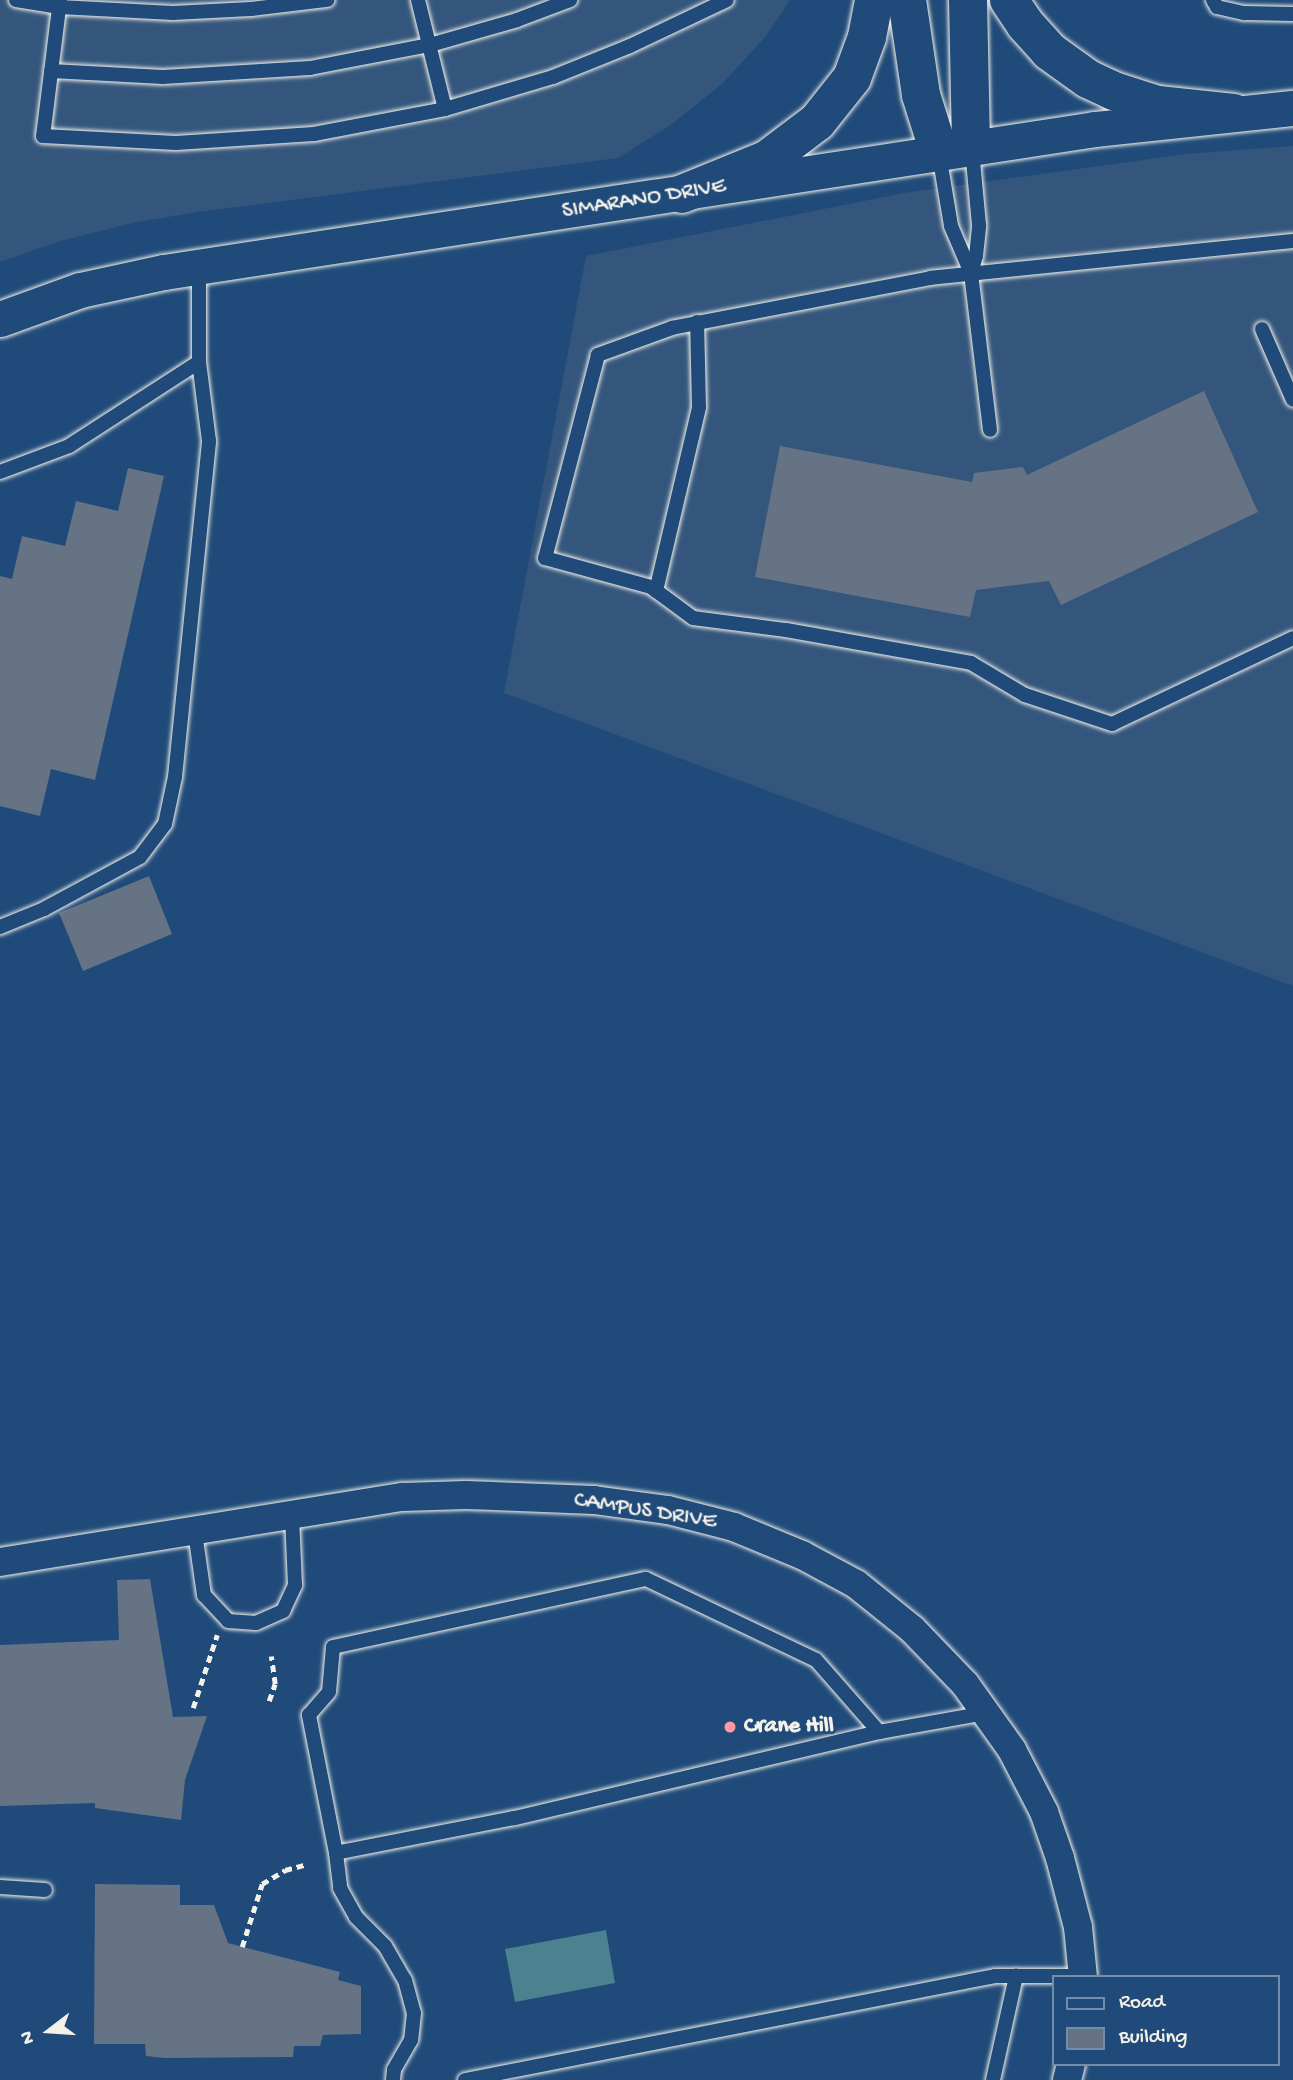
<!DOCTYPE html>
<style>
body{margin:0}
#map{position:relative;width:1293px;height:2080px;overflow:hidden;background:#1f4a7a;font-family:"Gochi Hand",sans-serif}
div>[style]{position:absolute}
.built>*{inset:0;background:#34567d}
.green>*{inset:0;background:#4c8190}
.building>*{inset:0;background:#657384}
.path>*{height:4.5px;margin-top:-2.25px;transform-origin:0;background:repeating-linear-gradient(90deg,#f4f1e8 0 7px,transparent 0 12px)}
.roads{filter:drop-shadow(0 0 2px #f4f1e8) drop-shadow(0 0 2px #f4f1e8)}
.service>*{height:14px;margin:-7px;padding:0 7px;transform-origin:7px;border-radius:7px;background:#1f4a7a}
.minor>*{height:28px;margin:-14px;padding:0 14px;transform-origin:14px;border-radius:14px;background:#1f4a7a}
.tertiary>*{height:35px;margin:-17.5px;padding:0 17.5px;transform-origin:17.5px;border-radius:17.5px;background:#1f4a7a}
.motorway>*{height:38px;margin:-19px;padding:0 19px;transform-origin:19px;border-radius:19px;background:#1f4a7a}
.dots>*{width:19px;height:19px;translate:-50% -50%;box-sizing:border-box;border:4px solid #1f4a7a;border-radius:50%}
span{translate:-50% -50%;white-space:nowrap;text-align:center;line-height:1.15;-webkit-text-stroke:5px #1f4a7a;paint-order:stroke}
.street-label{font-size:23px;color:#f4f1e8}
.poi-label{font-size:23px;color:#f4f1e8;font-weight:700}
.left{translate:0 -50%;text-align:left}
.legend{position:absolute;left:1052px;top:1975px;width:228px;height:91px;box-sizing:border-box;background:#1f4a7a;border:2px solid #748da6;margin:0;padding:9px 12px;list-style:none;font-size:21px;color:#f4f1e8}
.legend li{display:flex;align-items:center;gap:14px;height:35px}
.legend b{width:35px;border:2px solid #748da6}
.north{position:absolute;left:14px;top:1996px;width:70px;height:70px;-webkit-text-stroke:5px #1f4a7a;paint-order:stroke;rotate:253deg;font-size:19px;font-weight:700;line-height:28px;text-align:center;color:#f4f1e8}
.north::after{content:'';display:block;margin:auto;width:24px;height:32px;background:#f4f1e8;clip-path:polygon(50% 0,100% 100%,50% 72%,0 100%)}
</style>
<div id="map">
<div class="built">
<div style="clip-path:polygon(0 0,790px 0,766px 36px,722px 84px,672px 124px,618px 158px,198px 212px,132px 223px,60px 241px,0 262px)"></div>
<div style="clip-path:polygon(1293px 146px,1293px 986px,504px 693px,586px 256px,904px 193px,1186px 154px)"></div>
</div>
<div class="green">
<div style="clip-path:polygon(606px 1930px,615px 1983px,515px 2002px,505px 1949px)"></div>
</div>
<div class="building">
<div style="clip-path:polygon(1204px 391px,1258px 512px,1061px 605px,1049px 581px,976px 590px,970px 617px,755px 577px,780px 446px,972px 482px,974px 473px,1023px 467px,1027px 475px)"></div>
<div style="clip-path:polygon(128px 468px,164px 476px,95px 780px,51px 769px,40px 816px,0 806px,0 576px,12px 579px,22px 536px,65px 546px,76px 501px,118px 511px)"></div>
<div style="clip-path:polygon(149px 876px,172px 934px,83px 971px,59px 913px)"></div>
<div style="clip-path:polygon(150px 1579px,173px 1717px,207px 1716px,185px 1780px,181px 1820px,95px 1808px,95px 1803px,0 1806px,0 1645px,119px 1640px,117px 1580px)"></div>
<div style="clip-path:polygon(95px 1884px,180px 1885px,180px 1905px,214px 1905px,228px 1943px,340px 1972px,338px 1980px,361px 1986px,361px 2034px,323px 2035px,320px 2046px,294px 2046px,293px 2057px,165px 2058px,146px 2056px,145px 2044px,94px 2044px)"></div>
</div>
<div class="path">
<div style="left:269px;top:1701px;width:18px;rotate:-71deg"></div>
<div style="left:275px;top:1684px;width:28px;rotate:-98deg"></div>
<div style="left:193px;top:1708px;width:77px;rotate:-71.8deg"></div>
<div style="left:242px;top:1947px;width:66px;rotate:-72.4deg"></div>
<div style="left:262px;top:1884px;width:27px;rotate:-31deg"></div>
<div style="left:285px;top:1870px;width:20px;rotate:-15deg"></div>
</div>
<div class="roads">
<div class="service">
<div style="left:16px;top:0;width:44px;rotate:9.2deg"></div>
<div style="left:59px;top:7px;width:114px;rotate:3deg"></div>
<div style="left:173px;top:13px;width:78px;rotate:-2.9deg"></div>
<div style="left:251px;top:9px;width:77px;rotate:-6.8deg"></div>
<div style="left:60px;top:0;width:137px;rotate:97.1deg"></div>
<div style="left:43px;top:136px;width:133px;rotate:3deg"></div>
<div style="left:176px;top:143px;width:138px;rotate:-3.7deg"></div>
<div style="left:314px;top:134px;width:133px;rotate:-10.8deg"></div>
<div style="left:445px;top:109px;width:113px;rotate:-16.5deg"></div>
<div style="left:553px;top:77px;width:83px;rotate:-21.9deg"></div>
<div style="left:630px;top:46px;width:107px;rotate:-25.4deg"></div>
<div style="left:418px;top:0;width:112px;rotate:76.1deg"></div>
<div style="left:1213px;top:0;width:8px;rotate:60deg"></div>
<div style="left:1217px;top:7px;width:28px;rotate:13deg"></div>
<div style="left:1244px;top:13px;width:49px;rotate:1.2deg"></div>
<div style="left:51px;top:71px;width:112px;rotate:3.1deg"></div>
<div style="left:163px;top:77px;width:147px;rotate:-3.5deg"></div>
<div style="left:310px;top:68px;width:122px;rotate:-10.9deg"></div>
<div style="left:430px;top:45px;width:91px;rotate:-16deg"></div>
<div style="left:517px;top:20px;width:57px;rotate:-20.7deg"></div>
<div style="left:939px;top:154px;width:73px;rotate:80.5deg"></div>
<div style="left:951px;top:226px;width:51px;rotate:66.9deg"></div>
<div style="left:971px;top:273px;width:158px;rotate:83.1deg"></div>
<div style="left:1293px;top:241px;width:364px;rotate:174.2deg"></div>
<div style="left:931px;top:278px;width:264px;rotate:169.1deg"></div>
<div style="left:672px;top:328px;width:79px;rotate:160deg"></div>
<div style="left:598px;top:355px;width:210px;rotate:104.6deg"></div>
<div style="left:545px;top:558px;width:110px;rotate:15.3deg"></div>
<div style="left:651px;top:587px;width:52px;rotate:36.4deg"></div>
<div style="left:693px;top:618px;width:94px;rotate:7.4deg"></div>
<div style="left:786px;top:630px;width:188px;rotate:10.1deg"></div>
<div style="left:971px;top:663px;width:63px;rotate:30.7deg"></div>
<div style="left:1025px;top:695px;width:92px;rotate:18.4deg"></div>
<div style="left:1112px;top:724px;width:200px;rotate:-25.4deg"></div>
<div style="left:971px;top:273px;width:18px;rotate:-74deg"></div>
<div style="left:976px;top:256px;width:31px;rotate:-84deg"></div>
<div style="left:979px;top:225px;width:75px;rotate:-95.3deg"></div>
<div style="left:1262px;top:329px;width:77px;rotate:66.4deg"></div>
<div style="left:0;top:472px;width:74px;rotate:-20.6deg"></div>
<div style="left:69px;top:446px;width:155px;rotate:-32.9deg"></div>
<div style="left:656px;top:591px;width:189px;rotate:-76.8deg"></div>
<div style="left:699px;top:407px;width:85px;rotate:-91.3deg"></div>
<div style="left:0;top:927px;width:48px;rotate:-22.2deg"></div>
<div style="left:44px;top:909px;width:109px;rotate:-28.4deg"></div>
<div style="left:140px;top:857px;width:41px;rotate:-52.9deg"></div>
<div style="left:165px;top:824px;width:48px;rotate:-78deg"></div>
<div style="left:175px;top:777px;width:338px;rotate:-84.2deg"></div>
<div style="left:209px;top:441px;width:80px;rotate:-97.2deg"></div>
<div style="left:199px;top:362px;width:95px;rotate:-90deg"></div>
<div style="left:195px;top:1532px;width:64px;rotate:81.9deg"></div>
<div style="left:204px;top:1595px;width:35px;rotate:47deg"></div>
<div style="left:228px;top:1621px;width:28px;rotate:4deg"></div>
<div style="left:256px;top:1623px;width:30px;rotate:-24deg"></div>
<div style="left:283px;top:1611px;width:29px;rotate:-65deg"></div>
<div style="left:295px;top:1585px;width:70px;rotate:-92.5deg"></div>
<div style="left:879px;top:1732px;width:375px;rotate:166.7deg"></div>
<div style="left:514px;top:1818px;width:181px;rotate:168.9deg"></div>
<div style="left:336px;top:1853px;width:141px;rotate:-101.1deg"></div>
<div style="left:309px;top:1715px;width:30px;rotate:-49deg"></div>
<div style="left:329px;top:1692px;width:45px;rotate:-84.9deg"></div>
<div style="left:333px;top:1647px;width:320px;rotate:-12.3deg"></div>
<div style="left:646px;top:1579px;width:188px;rotate:25.5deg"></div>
<div style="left:816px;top:1660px;width:96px;rotate:48.8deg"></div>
<div style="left:879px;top:1732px;width:109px;rotate:-10.1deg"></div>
<div style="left:336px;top:1853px;width:35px;rotate:83deg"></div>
<div style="left:340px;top:1888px;width:33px;rotate:61deg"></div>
<div style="left:356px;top:1917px;width:41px;rotate:45deg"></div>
<div style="left:385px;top:1946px;width:39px;rotate:60deg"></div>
<div style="left:405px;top:1980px;width:34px;rotate:75deg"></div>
<div style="left:414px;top:2013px;width:27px;rotate:96deg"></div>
<div style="left:411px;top:2040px;width:34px;rotate:120deg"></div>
<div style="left:394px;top:2070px;width:10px;rotate:96deg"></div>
<div style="left:0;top:1887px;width:45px;rotate:3.8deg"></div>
<div style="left:465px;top:2080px;width:540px;rotate:-11.1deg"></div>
<div style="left:995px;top:1976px;width:88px"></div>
<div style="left:993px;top:2080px;width:107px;rotate:-77.5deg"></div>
</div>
<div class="minor">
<div style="left:0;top:1562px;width:408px;rotate:-9.2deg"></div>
<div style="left:403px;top:1497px;width:63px;rotate:-1.8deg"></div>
<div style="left:466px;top:1495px;width:128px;rotate:2.2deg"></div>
<div style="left:594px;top:1500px;width:75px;rotate:7.7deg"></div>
<div style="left:668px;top:1510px;width:68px;rotate:14.4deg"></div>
<div style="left:734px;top:1527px;width:74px;rotate:22.4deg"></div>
<div style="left:802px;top:1555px;width:61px;rotate:28.2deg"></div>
<div style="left:856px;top:1584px;width:72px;rotate:38.8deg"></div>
<div style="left:912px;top:1629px;width:76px;rotate:46.1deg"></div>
<div style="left:965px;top:1684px;width:81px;rotate:54.5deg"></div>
<div style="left:1012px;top:1750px;width:70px;rotate:62.7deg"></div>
<div style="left:1044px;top:1812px;width:49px;rotate:70.8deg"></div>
<div style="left:1060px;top:1858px;width:71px;rotate:75.4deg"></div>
<div style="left:1078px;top:1927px;width:50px;rotate:84.3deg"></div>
<div style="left:1067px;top:2080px;width:16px;rotate:-76deg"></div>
</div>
<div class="tertiary">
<div style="left:0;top:319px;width:85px;rotate:-19.9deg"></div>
<div style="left:80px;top:290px;width:86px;rotate:-12.1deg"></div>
<div style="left:164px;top:272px;width:942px;rotate:-8.73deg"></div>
<div style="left:1095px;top:129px;width:199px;rotate:-6.1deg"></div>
</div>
<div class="motorway">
<div style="left:907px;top:0;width:96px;rotate:81.6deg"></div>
<div style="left:921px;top:95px;width:60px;rotate:72.5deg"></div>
<div style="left:968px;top:0;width:148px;rotate:88.8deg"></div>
<div style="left:1009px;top:0;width:29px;rotate:56deg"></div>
<div style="left:1025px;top:24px;width:36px;rotate:48deg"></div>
<div style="left:1049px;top:51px;width:48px;rotate:35.7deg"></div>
<div style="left:1088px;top:79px;width:29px;rotate:25deg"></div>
<div style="left:1114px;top:91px;width:46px;rotate:17.7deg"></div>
<div style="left:1158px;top:105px;width:76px;rotate:6deg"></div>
<div style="left:682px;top:194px;width:93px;rotate:-22.1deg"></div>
<div style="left:768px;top:159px;width:61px;rotate:-37.1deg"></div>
<div style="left:817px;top:122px;width:56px;rotate:-51.5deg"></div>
<div style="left:852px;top:78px;width:44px;rotate:-69.9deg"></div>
<div style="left:867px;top:37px;width:38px;rotate:-79deg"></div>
</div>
</div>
<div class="dots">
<div style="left:730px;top:1727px;background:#ff9aa2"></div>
</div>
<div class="street-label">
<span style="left:644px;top:200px;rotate:-9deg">SIMARANO DRIVE</span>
<span style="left:645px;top:1512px;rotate:9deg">CAMPUS DRIVE</span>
</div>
<div class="poi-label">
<span class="left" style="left:744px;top:1727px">Crane Hill</span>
</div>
<ul class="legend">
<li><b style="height:9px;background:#1f4a7a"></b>Road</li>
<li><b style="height:19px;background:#657384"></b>Building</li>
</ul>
<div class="north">N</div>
</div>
